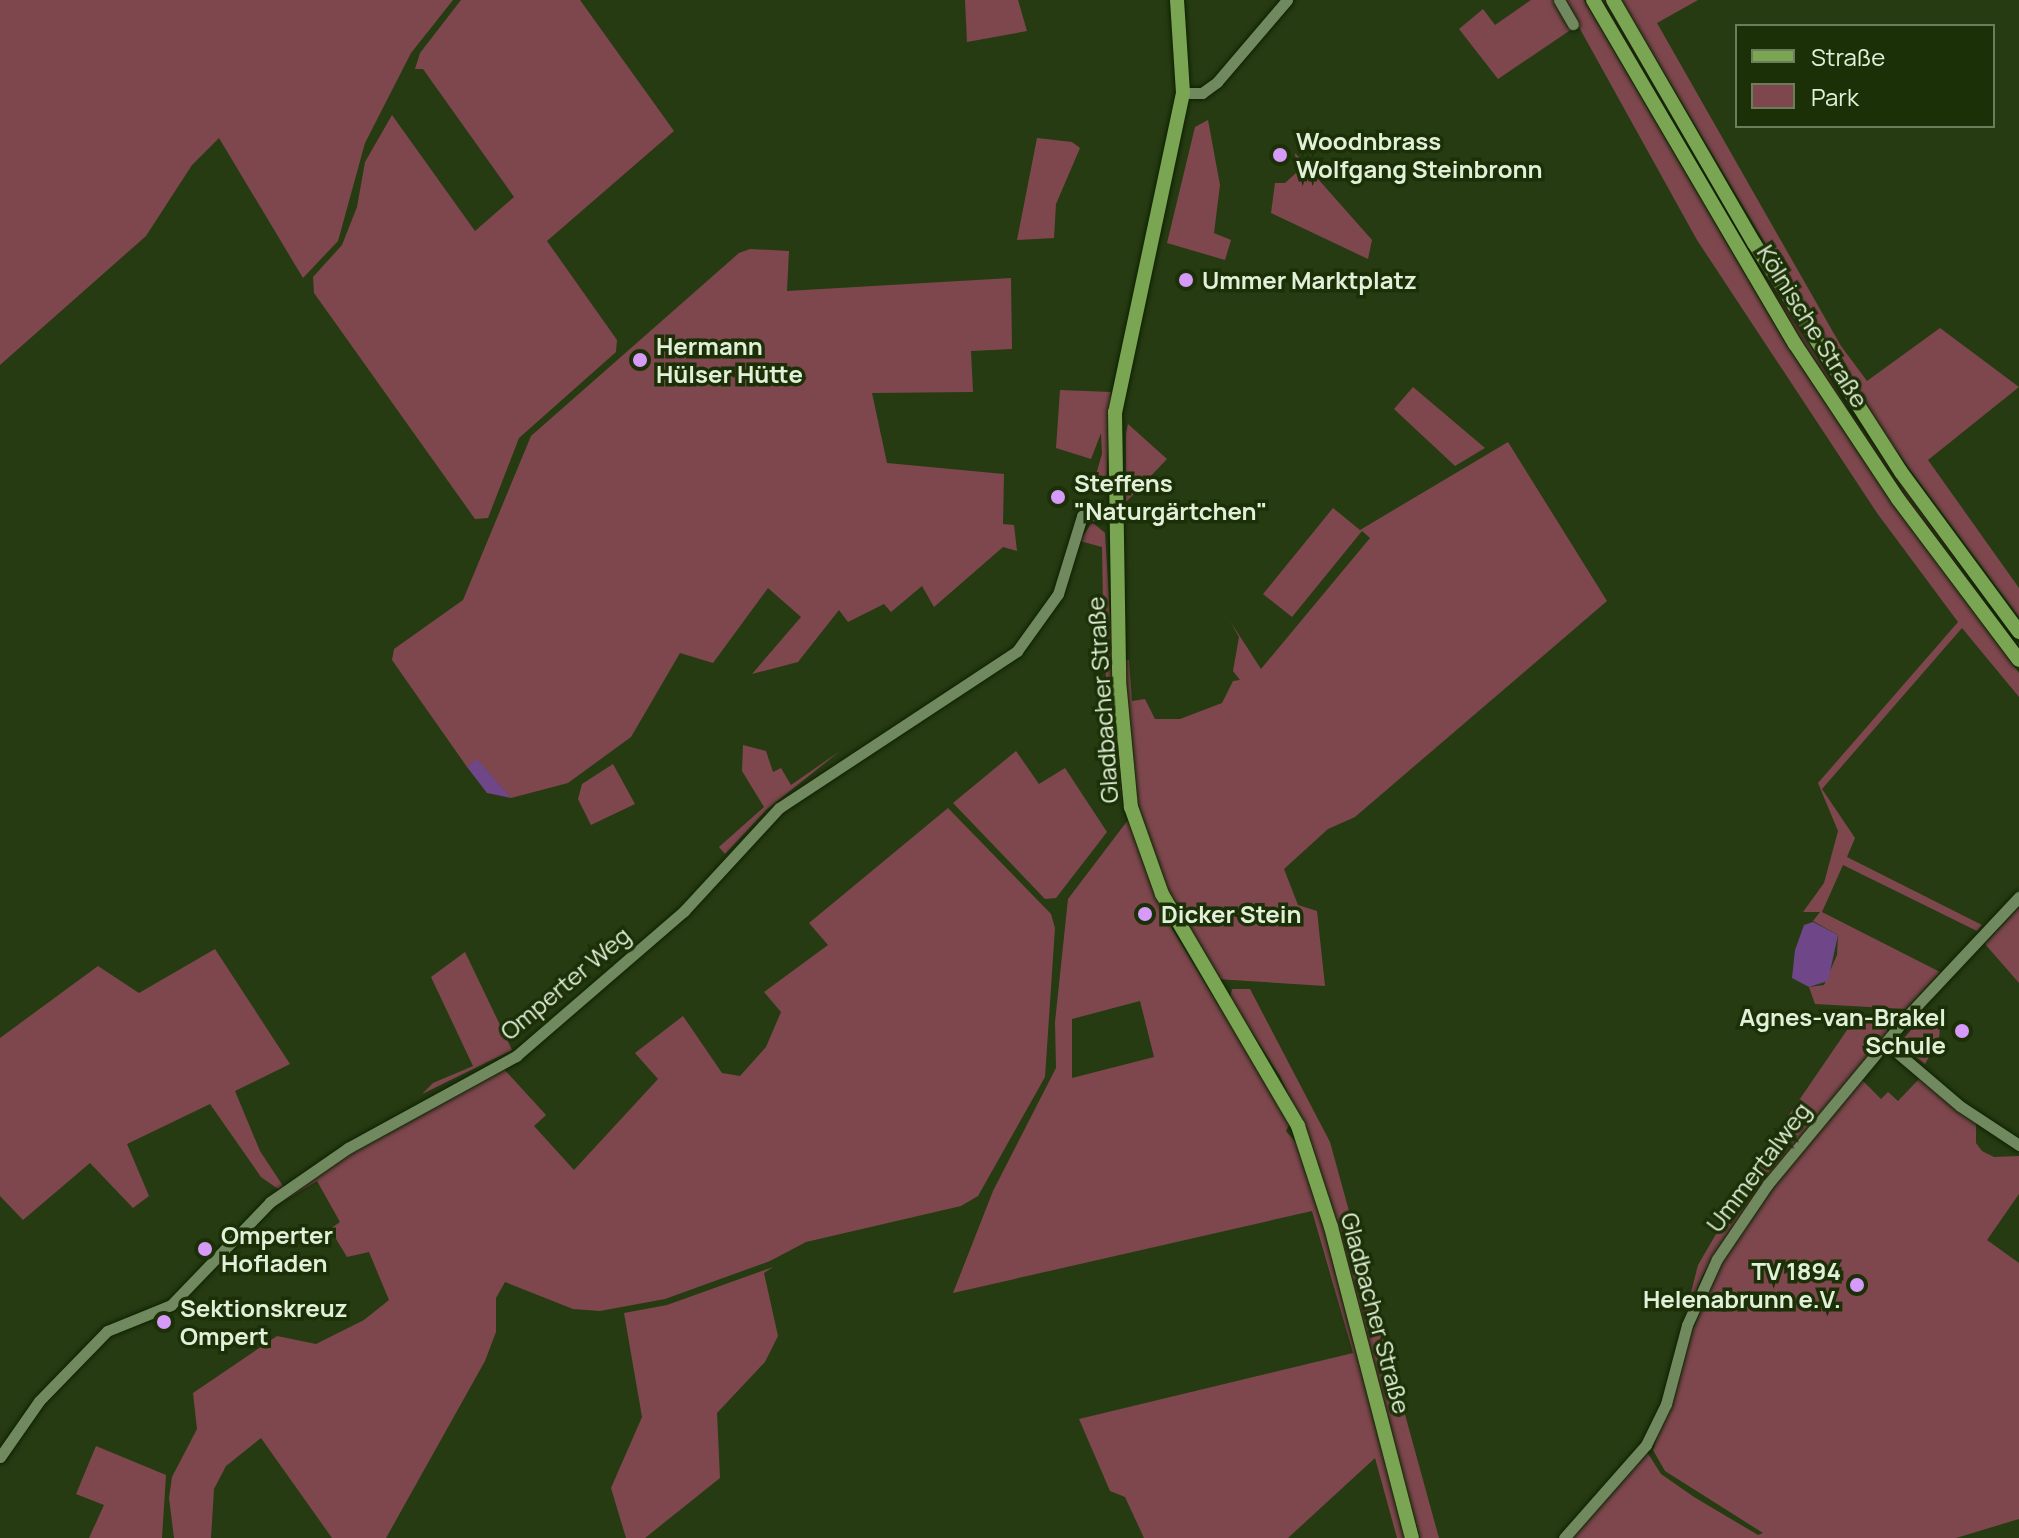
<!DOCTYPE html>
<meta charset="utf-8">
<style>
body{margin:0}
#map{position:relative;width:2019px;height:1538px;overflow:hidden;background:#263b12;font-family:Manrope,sans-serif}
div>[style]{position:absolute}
.green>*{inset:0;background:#7e474e}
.water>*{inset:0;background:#6f4687}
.roads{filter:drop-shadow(0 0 2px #0e2100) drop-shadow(0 0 2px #0e2100)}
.minor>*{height:11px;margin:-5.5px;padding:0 5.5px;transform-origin:5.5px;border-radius:5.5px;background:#70895e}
.major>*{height:14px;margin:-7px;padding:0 7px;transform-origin:7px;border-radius:7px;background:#7aa654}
.dots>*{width:22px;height:22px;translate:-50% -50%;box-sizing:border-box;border:4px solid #1c3007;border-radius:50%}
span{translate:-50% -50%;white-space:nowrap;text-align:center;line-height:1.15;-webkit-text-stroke:7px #1c3007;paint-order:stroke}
.poi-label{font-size:24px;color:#e2f0d9;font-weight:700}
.left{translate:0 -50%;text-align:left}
.right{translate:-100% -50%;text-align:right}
.street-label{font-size:24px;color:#e2f0d9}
.legend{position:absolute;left:1735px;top:24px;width:260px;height:104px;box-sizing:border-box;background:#1c3007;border:2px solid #6b7d5b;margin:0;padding:10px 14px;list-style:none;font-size:24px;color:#e2f0d9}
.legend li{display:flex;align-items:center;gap:16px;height:40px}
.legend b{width:40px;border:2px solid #6b7d5b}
</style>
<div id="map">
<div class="green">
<div style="clip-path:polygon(0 0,453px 0,411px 53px,365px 143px,338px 241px,303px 278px,219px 138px,192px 165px,146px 236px,0 365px)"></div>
<div style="clip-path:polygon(461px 0,580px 0,674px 131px,547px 241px,617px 340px,616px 352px,519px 438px,488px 518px,475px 519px,314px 293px,313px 277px,342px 245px,357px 207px,365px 162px,392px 115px,475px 231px,514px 197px,423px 69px,415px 69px,420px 53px)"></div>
<div style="clip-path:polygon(965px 0,1018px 0,1027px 31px,967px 42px)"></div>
<div style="clip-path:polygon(1531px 0,1556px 0,1572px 29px,1498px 79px,1459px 29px,1483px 9px,1495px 25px)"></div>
<div style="clip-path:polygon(1564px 0,1584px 0,1784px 341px,1888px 497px,2019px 673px,2019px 697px,1962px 628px,1822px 789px,1855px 838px,1847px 857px,1982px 925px,1977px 931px,1843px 865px,1822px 912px,1940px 972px,1906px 1009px,1815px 1004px,1809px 987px,1824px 985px,1837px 955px,1838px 935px,1813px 921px,1820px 912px,1803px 912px,1824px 883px,1838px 831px,1818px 783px,1958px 622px,1877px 513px,1697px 240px)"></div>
<div style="clip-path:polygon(1600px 0,1605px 0,1850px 412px,2019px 648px,1902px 494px,1783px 314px)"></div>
<div style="clip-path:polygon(1621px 0,1698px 0,1657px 23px,1841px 346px,1867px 381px,1940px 328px,2019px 387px,1928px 460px,2019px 588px,2019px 617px,1886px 437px,1797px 297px)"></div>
<div style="clip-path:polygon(1208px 120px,1220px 185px,1214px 233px,1231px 240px,1225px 260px,1167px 243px,1195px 127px)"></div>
<div style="clip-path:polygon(1037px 138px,1072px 142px,1080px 148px,1056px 204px,1054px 238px,1017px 240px)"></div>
<div style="clip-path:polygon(1295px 153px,1372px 240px,1368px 259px,1271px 213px,1275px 183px,1285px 183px,1297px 172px)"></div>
<div style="clip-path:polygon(750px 249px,789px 251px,787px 291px,1011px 278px,1012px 349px,971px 351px,973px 392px,872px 393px,887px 463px,1004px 474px,1003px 524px,1014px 525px,1017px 551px,1003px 547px,934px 607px,922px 586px,891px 612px,884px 604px,848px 622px,839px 610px,798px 662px,752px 674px,801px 617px,768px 588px,713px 663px,680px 653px,631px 737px,568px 783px,511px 798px,477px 760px,467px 767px,392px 660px,394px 649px,463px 600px,531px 436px,739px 253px)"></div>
<div style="clip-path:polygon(1413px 387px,1485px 448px,1455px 466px,1394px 409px)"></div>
<div style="clip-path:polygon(1060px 390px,1111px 392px,1106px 485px,1101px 491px,1093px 485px,1102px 454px,1101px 433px,1091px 459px,1056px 448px)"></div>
<div style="clip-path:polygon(1128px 424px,1167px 459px,1126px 502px,1126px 433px)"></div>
<div style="clip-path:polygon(1508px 442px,1607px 601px,1355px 817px,1328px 829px,1284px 869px,1298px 905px,1317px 911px,1325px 986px,1216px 979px,1177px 912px,1145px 836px,1135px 794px,1123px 660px,1129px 660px,1132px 701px,1145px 699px,1155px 719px,1180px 719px,1222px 703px,1233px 681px,1240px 680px,1233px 671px,1239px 637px,1230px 621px,1261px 669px,1370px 538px,1362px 531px,1292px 617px,1263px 594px,1333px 508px,1360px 530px)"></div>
<div style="clip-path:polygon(1092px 522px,1105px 533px,1122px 805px,1104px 660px,1102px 547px,1080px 541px)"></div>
<div style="clip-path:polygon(743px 745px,766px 751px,773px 772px,781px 768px,791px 785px,840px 751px,766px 810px,725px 854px,719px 847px,764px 807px,742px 771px)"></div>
<div style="clip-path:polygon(1016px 751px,1039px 784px,1065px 768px,1107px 832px,1056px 898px,1045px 899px,953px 803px)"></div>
<div style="clip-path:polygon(613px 764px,635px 804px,591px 825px,578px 799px,582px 784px)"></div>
<div style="clip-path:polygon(948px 808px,1051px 914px,1055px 928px,1045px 1077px,978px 1196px,961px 1206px,806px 1242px,770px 1261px,665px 1299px,600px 1311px,573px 1309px,505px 1282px,496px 1298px,496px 1332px,485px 1361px,386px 1538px,332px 1538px,261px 1438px,226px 1466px,214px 1489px,211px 1538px,174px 1538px,169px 1498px,172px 1477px,197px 1429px,193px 1393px,277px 1336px,316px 1344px,364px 1320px,389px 1300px,369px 1252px,347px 1257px,330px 1229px,340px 1222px,317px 1181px,277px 1205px,350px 1152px,503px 1068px,546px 1115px,534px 1126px,574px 1170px,658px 1079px,635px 1053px,683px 1016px,722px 1073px,740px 1076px,766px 1047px,781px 1012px,764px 992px,828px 945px,809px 923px)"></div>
<div style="clip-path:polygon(evenodd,1128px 820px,1172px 929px,1290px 1123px,1286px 1131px,1298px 1145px,1315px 1193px,1405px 1538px,1397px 1538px,1375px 1458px,1288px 1538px,1144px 1538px,1125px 1497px,1110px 1491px,1079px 1419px,1353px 1353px,1312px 1211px,953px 1293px,993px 1191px,1056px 1068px,1055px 1022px,1068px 899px,1128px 820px,1140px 1001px,1154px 1057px,1072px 1078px,1072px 1019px,1140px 1001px)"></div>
<div style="clip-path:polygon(2019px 907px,2019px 983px,1985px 944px)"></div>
<div style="clip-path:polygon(215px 949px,290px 1064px,235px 1091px,260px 1151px,283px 1186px,278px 1189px,261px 1177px,210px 1104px,127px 1144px,149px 1196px,133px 1208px,90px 1163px,23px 1220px,0 1196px,0 1038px,98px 966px,139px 993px)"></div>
<div style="clip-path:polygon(465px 952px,512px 1050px,422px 1094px,433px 1083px,473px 1066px,431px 977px)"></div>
<div style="clip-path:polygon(1232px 989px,1250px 989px,1330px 1142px,1439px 1538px,1420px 1538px,1309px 1138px,1280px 1076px,1230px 998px)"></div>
<div style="clip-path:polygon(1858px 1014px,1883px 1019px,1888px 1032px,1758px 1190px,1703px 1275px,1685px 1316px,1698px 1265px,1726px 1217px,1724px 1210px)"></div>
<div style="clip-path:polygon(1923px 1016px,1940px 1026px,1939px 1039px,1925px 1064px,1899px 1044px)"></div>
<div style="clip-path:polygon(1861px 1079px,1881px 1099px,1888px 1092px,1898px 1101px,1919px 1079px,1976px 1123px,1976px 1143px,1982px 1151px,1994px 1157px,2019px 1156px,2019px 1194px,1987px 1240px,2019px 1263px,2019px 1519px,1956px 1538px,1570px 1538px,1647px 1452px,1661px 1474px,1694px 1497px,1758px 1535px,1763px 1533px,1665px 1471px,1653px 1450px,1685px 1348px,1721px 1263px,1801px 1148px)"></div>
<div style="clip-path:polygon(773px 1267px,764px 1273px,778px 1336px,765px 1362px,717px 1413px,720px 1478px,645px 1538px,626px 1538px,611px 1488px,642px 1417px,624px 1313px,667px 1305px)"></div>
<div style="clip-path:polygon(96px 1446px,166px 1475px,162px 1538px,89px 1538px,104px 1505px,76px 1494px)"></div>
</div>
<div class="water">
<div style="clip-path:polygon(477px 759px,511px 798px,487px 793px,467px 767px)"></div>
<div style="clip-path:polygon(1813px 922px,1838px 935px,1828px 981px,1809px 987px,1792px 978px,1795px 950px,1804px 925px)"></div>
</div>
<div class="roads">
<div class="minor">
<div style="left:1559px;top:0;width:28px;rotate:60deg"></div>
<div style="left:1183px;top:93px;width:19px"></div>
<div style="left:1202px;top:93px;width:19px;rotate:-36deg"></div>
<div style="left:1217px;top:82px;width:108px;rotate:-49.5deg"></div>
<div style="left:1886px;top:1043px;width:97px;rotate:40.4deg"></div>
<div style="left:1960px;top:1106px;width:71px;rotate:33.5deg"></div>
<div style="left:0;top:1457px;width:68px;rotate:-55.1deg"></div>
<div style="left:39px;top:1401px;width:98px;rotate:-45.8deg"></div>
<div style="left:107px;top:1331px;width:69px;rotate:-22.1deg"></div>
<div style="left:171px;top:1305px;width:143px;rotate:-46.1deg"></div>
<div style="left:270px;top:1202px;width:95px;rotate:-34.7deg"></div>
<div style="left:348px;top:1148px;width:192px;rotate:-28.7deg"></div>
<div style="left:516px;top:1056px;width:222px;rotate:-40.8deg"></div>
<div style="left:684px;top:911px;width:140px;rotate:-47.3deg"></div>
<div style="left:779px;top:808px;width:285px;rotate:-33.4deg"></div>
<div style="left:1017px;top:651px;width:70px;rotate:-54.3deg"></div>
<div style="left:1058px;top:594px;width:82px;rotate:-72.9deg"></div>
<div style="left:1082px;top:516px;width:33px;rotate:-3deg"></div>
<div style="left:1564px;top:1538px;width:124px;rotate:-48.6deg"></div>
<div style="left:1646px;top:1445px;width:46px;rotate:-64deg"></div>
<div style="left:1666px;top:1404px;width:82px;rotate:-75.1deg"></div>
<div style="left:1687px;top:1325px;width:72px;rotate:-65.6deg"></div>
<div style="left:1717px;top:1259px;width:91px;rotate:-55.8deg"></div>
<div style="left:1768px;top:1184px;width:221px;rotate:-50.3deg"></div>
<div style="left:1909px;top:1014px;width:161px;rotate:-46.8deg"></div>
</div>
<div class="major">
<div style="left:1177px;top:0;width:93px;rotate:86.3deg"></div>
<div style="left:1183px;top:93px;width:326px;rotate:102deg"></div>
<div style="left:1115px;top:412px;width:269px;rotate:89.1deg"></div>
<div style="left:1119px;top:681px;width:127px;rotate:84.6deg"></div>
<div style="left:1131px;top:807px;width:92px;rotate:70.4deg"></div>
<div style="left:1162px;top:894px;width:269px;rotate:59.6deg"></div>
<div style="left:1298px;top:1126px;width:106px;rotate:71.9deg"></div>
<div style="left:1331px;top:1227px;width:321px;rotate:75.4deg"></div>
<div style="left:1593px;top:0;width:399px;rotate:59.6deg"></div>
<div style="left:1795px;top:344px;width:186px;rotate:56.4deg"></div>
<div style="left:1898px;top:499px;width:201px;rotate:53.1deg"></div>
<div style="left:1613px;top:0;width:281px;rotate:59.9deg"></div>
<div style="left:1754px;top:243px;width:272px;rotate:57.3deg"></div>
<div style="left:1901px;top:472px;width:199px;rotate:53.6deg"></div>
</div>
</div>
<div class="dots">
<div style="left:1280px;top:155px;background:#d69bf9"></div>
<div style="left:1186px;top:280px;background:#d69bf9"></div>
<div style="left:640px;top:360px;background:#d69bf9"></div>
<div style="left:1058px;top:497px;background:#d69bf9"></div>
<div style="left:1145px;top:914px;background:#d69bf9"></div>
<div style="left:1962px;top:1031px;background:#d69bf9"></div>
<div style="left:205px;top:1249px;background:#d69bf9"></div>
<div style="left:1857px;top:1285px;background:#d69bf9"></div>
<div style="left:164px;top:1322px;background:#d69bf9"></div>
</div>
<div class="poi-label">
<span class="left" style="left:1296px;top:155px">Woodnbrass<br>Wolfgang Steinbronn</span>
<span class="left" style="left:1202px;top:280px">Ummer Marktplatz</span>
<span class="left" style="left:656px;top:360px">Hermann<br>Hülser Hütte</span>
<span class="left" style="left:1074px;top:497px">Steffens<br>"Naturgärtchen"</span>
<span class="left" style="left:1161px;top:914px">Dicker Stein</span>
<span class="right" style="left:1946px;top:1031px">Agnes-van-Brakel<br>Schule</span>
<span class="left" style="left:221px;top:1249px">Omperter<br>Hofladen</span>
<span class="right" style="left:1841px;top:1285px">TV 1894<br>Helenabrunn e.V.</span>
<span class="left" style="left:180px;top:1322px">Sektionskreuz<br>Ompert</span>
</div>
<div class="street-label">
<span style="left:1813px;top:326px;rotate:58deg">Kölnische Straße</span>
<span style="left:1102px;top:700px;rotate:-94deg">Gladbacher Straße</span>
<span style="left:565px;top:983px;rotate:-40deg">Omperter Weg</span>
<span style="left:1758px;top:1167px;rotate:-53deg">Ummertalweg</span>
<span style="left:1376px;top:1313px;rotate:75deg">Gladbacher Straße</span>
</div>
<ul class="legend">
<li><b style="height:10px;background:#7aa654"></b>Straße</li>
<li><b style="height:22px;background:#7e474e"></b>Park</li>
</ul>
</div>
